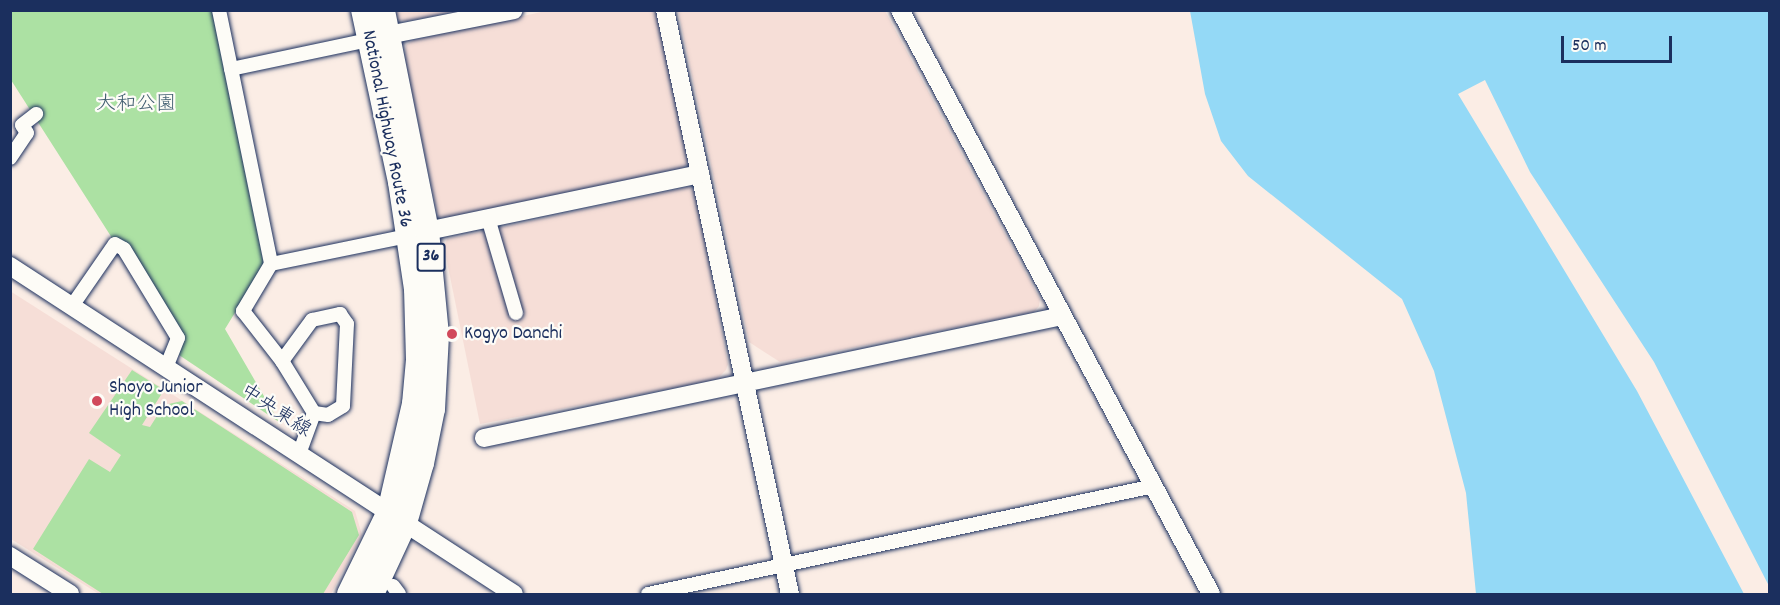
<!DOCTYPE html>
<meta charset="utf-8">
<style>
body{margin:0}
#map{position:relative;width:1780px;height:605px;overflow:hidden;background:#fbede5;font-family:Dekko,"Klee One",sans-serif}
div>[style]{position:absolute}
.built>*{inset:0;background:#f6ded7}
.green>*{inset:0;background:#ace1a3}
.water>*{inset:0;background:#94d9f6}
.pier>*{inset:0;background:#fbede5}
.roads{filter:drop-shadow(0 0 2px #1b2f5e) drop-shadow(0 0 2px #1b2f5e)}
.street>*{height:14px;margin:-7px;padding:0 7px;transform-origin:7px;border-radius:7px;background:#fdfcf7}
.secondary>*{height:18px;margin:-9px;padding:0 9px;transform-origin:9px;border-radius:9px;background:#fdfcf7}
.highway>*{height:24px;margin:-12px;padding:0 12px;transform-origin:12px;border-radius:12px;background:#fdfcf7}
.dots>*{width:16px;height:16px;translate:-50% -50%;box-sizing:border-box;border:3px solid #fdfcf7;border-radius:50%}
span{translate:-50% -50%;white-space:nowrap;text-align:center;line-height:1.15;-webkit-text-stroke:4.5px #fdfcf7;paint-order:stroke}
.shield-label span{padding:2px 4px;background:#fdfcf7;border:2px solid;border-radius:4px;-webkit-text-stroke-width:0}
.shield-label{font-size:18px;color:#1b2f5e;font-weight:700}
.park-label{font-size:20px;color:#3f5c6f}
.street-label{font-size:20px;color:#1b2f5e}
.poi-label{font-size:20px;color:#1b2f5e}
.left{translate:0 -50%;text-align:left}
.frame{position:absolute;inset:0;border:12px solid #1b2f5e;pointer-events:none}
.scale{position:absolute;left:1561px;top:36px;width:111px;height:27px;box-sizing:border-box;border:3px solid #1b2f5e;border-top:0;padding-left:8px;font-size:18px;line-height:21px;white-space:nowrap;color:#1b2f5e;-webkit-text-stroke:4px #fdfcf7;paint-order:stroke}
</style>
<div id="map">
<div class="built">
<div style="clip-path:polygon(392px 11px,459px 11px,406px 21px,398px 20px)"></div>
<div style="clip-path:polygon(546px 11px,657px 11px,688px 157px,686px 165px,679px 171px,448px 220px,438px 216px,405px 60px,406px 45px,414px 40px)"></div>
<div style="clip-path:polygon(678px 11px,885px 11px,1040px 299px,1039px 306px,1034px 312px,780px 362px,749px 342px)"></div>
<div style="clip-path:polygon(689px 187px,696px 193px,728px 364px,726px 370px,716px 380px,480px 424px,444px 247px,447px 239px)"></div>
<div style="clip-path:polygon(10px 291px,355px 511px,362px 535px,331px 594px,99px 594px,11px 539px)"></div>
</div>
<div class="green">
<div style="clip-path:polygon(11px 11px,212px 11px,264px 265px,225px 329px,279px 422px,179px 355px,184px 338px,112px 238px,11px 80px)"></div>
<div style="clip-path:polygon(132px 370px,164px 390px,142px 425px,150px 427px,164px 405px,182px 401px,352px 512px,359px 535px,323px 594px,103px 594px,33px 549px,89px 459px,110px 472px,121px 455px,89px 433px)"></div>
</div>
<div class="water">
<div style="clip-path:polygon(1190px 11px,1769px 11px,1769px 594px,1476px 594px,1466px 493px,1434px 371px,1402px 299px,1248px 176px,1221px 141px,1205px 94px)"></div>
</div>
<div class="pier">
<div style="clip-path:polygon(1485px 80px,1530px 172px,1654px 362px,1769px 586px,1769px 594px,1744px 594px,1637px 391px,1458px 94px)"></div>
</div>
<div class="roads">
<div class="street">
<div style="left:219px;top:10px;width:259px;rotate:78.4deg"></div>
<div style="left:271px;top:264px;width:55px;rotate:120.8deg"></div>
<div style="left:243px;top:311px;width:63px;rotate:52deg"></div>
<div style="left:282px;top:361px;width:61px;rotate:58.4deg"></div>
<div style="left:314px;top:413px;width:44px;rotate:110.1deg"></div>
<div style="left:231px;top:69px;width:141px;rotate:-11.9deg"></div>
<div style="left:10px;top:158px;width:30px;rotate:-56deg"></div>
<div style="left:27px;top:133px;width:9px;rotate:-122deg"></div>
<div style="left:22px;top:125px;width:18px;rotate:-38deg"></div>
<div style="left:488px;top:218px;width:99px;rotate:73.6deg"></div>
<div style="left:271px;top:264px;width:140px;rotate:-11.6deg"></div>
<div style="left:72px;top:306px;width:75px;rotate:-55.3deg"></div>
<div style="left:115px;top:244px;width:10px;rotate:29deg"></div>
<div style="left:124px;top:249px;width:104px;rotate:58.8deg"></div>
<div style="left:178px;top:338px;width:31px;rotate:112deg"></div>
<div style="left:282px;top:361px;width:51px;rotate:-53.8deg"></div>
<div style="left:312px;top:320px;width:29px;rotate:-12deg"></div>
<div style="left:340px;top:314px;width:12px;rotate:55deg"></div>
<div style="left:347px;top:324px;width:82px;rotate:92.8deg"></div>
<div style="left:343px;top:406px;width:17px;rotate:149deg"></div>
<div style="left:328px;top:415px;width:14px;rotate:-172deg"></div>
<div style="left:393px;top:586px;width:10px;rotate:53deg"></div>
<div style="left:648px;top:594px;width:517px;rotate:-12.05deg"></div>
</div>
<div class="secondary">
<div style="left:665px;top:10px;width:597px;rotate:77.92deg"></div>
<div style="left:900px;top:10px;width:662px;rotate:61.96deg"></div>
<div style="left:388px;top:35px;width:128px;rotate:-11.2deg"></div>
<div style="left:427px;top:231px;width:279px;rotate:-11.8deg"></div>
<div style="left:10px;top:266px;width:601px;rotate:33.06deg"></div>
<div style="left:484px;top:438px;width:591px;rotate:-11.92deg"></div>
<div style="left:10px;top:556px;width:71px;rotate:32.3deg"></div>
</div>
<div class="highway">
<div style="left:349px;top:594px;width:91px;rotate:-64deg"></div>
<div style="left:389px;top:512px;width:111px;rotate:-77deg"></div>
<div style="left:414px;top:404px;width:44px;rotate:-84.8deg"></div>
<div style="left:418px;top:360px;width:71px;rotate:-91.6deg"></div>
<div style="left:416px;top:289px;width:108px;rotate:-98.5deg"></div>
<div style="left:400px;top:182px;width:176px;rotate:-102.1deg"></div>
<div style="left:372px;top:594px;width:78px;rotate:-65.1deg"></div>
<div style="left:405px;top:523px;width:62px;rotate:-74.2deg"></div>
<div style="left:422px;top:463px;width:55px;rotate:-78.5deg"></div>
<div style="left:433px;top:409px;width:74px;rotate:-86.9deg"></div>
<div style="left:437px;top:335px;width:104px;rotate:-95.5deg"></div>
<div style="left:427px;top:231px;width:225px;rotate:-101.3deg"></div>
</div>
</div>
<div class="dots">
<div style="left:452px;top:334px;background:#d1495b"></div>
<div style="left:97px;top:401px;background:#d1495b"></div>
</div>
<div class="shield-label">
<span style="left:431px;top:257px">36</span>
</div>
<div class="park-label">
<span style="left:136px;top:105px">大和公園</span>
</div>
<div class="street-label">
<span style="left:386px;top:129px;rotate:79deg">National Highway Route 36</span>
<span style="left:275px;top:412px;rotate:33deg">中央東線</span>
</div>
<div class="poi-label">
<span class="left" style="left:464px;top:334px">Kogyo Danchi</span>
<span class="left" style="left:109px;top:400px">Shoyo Junior<br>High School</span>
</div>
<div class="frame"></div>
<div class="scale">50 m</div>
</div>
